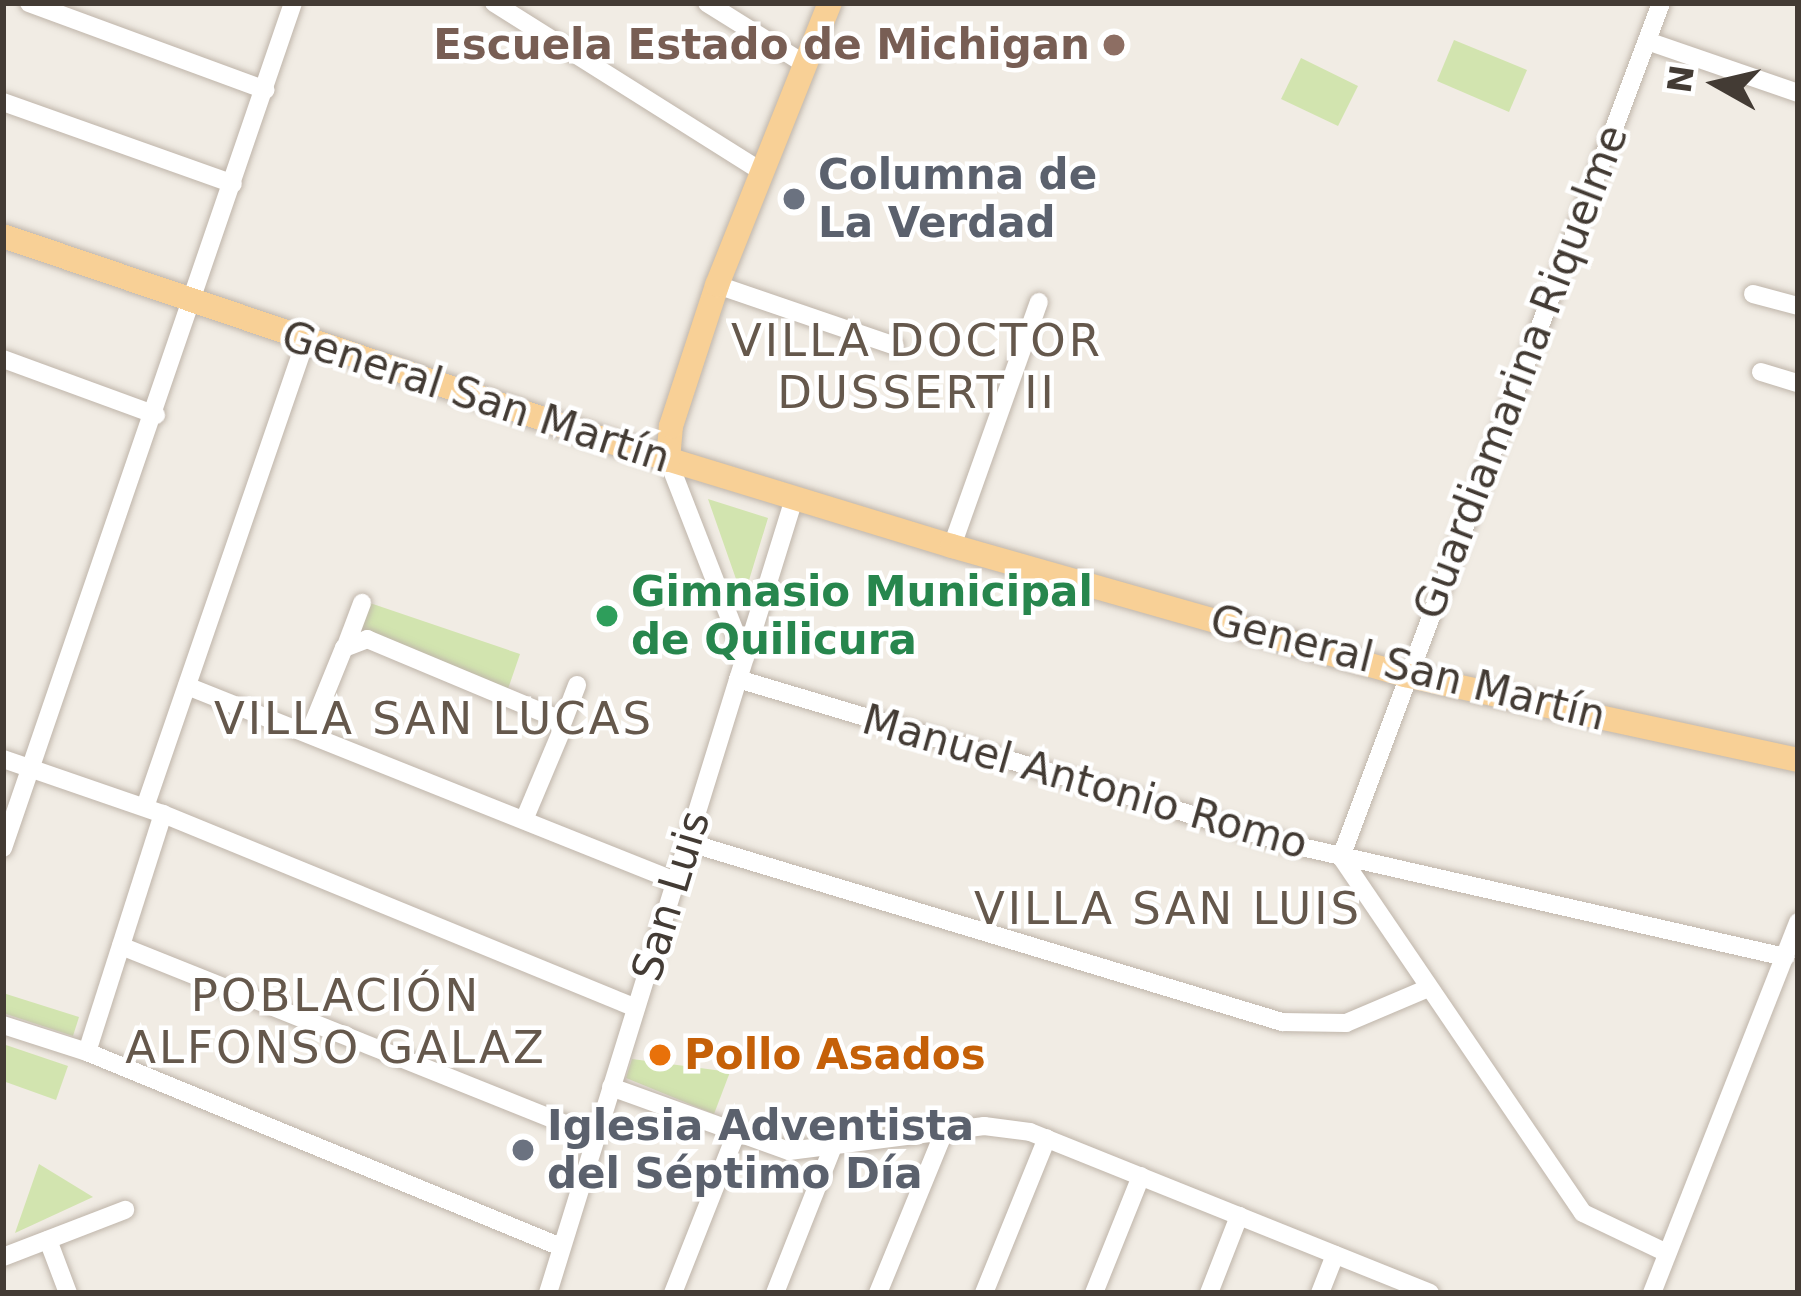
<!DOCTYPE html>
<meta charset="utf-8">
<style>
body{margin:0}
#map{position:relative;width:1801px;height:1296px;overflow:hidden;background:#f1ece4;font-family:"DejaVu Sans",sans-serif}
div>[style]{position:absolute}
.green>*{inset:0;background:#d2e4af}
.roads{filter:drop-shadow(0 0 3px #bfb5aa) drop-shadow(0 0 3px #bfb5aa)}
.minor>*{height:18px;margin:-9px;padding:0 9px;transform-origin:9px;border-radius:9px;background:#fff}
.major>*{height:24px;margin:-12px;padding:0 12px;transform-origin:12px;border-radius:12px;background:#f8d096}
.dots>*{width:33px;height:33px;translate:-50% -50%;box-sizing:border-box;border:6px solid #fff;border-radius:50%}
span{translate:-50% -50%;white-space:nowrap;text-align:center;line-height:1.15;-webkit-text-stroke:9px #fff;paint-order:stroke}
.education-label{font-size:42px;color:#785e54;font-weight:700}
.right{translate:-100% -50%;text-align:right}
.worship-label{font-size:42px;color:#5b616d;font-weight:700}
.left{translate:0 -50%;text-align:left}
.street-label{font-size:42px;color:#433b34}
.leisure-label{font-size:42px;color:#27864d;font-weight:700}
.food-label{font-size:42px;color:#c56008;font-weight:700}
.neighbourhood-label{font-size:45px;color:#65584c;letter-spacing:3px}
.frame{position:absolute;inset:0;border:6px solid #433b34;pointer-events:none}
.north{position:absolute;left:1657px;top:24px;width:120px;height:120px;-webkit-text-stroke:9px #fff;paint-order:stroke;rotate:278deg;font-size:33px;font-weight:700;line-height:48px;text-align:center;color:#433b34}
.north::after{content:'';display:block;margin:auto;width:42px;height:54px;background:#433b34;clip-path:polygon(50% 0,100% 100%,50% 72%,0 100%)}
</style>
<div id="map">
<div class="green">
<div style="clip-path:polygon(1454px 40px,1527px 70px,1509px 112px,1437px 81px)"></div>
<div style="clip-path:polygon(1301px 58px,1358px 86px,1338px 126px,1281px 99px)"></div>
<div style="clip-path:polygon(708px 499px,768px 518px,743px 600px,743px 599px)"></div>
<div style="clip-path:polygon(367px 602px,520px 654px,508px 689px,360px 633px)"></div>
<div style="clip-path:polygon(3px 993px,79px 1017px,73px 1036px,3px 1013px)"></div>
<div style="clip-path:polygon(3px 1044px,68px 1066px,56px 1100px,3px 1081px)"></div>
<div style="clip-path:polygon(632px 1059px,730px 1072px,714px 1114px,626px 1078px)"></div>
<div style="clip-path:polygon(39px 1164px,93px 1197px,15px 1233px)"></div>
</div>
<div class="roads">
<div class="minor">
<div style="left:29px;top:3px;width:252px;rotate:20.2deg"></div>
<div style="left:494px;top:3px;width:315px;rotate:32.2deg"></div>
<div style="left:707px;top:3px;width:113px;rotate:32deg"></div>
<div style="left:1661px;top:3px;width:912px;rotate:110.54deg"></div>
<div style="left:1341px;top:857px;width:430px;rotate:55.8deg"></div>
<div style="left:1583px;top:1213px;width:93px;rotate:25.5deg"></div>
<div style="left:1647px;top:41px;width:160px;rotate:19deg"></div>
<div style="left:3px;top:102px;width:244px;rotate:19.6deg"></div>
<div style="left:717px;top:285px;width:188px;rotate:18.9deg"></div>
<div style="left:1753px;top:294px;width:47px;rotate:14.9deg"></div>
<div style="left:3px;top:359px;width:163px;rotate:20.1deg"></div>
<div style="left:1761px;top:372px;width:39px;rotate:17deg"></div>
<div style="left:668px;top:460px;width:212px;rotate:68.7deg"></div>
<div style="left:952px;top:546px;width:259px;rotate:-70.4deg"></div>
<div style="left:347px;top:643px;width:43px;rotate:-69.4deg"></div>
<div style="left:738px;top:679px;width:579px;rotate:16.65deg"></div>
<div style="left:1293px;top:845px;width:505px;rotate:12.82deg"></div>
<div style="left:187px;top:686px;width:526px;rotate:21.78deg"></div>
<div style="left:561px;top:727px;width:45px;rotate:-69.1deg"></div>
<div style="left:309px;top:734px;width:93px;rotate:-67.9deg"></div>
<div style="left:344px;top:648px;width:25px;rotate:-21deg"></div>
<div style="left:367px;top:639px;width:207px;rotate:22.7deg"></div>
<div style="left:558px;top:719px;width:13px;rotate:77deg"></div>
<div style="left:561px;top:732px;width:95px;rotate:112.8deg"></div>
<div style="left:3px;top:759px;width:169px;rotate:19deg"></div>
<div style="left:163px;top:814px;width:511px;rotate:22.3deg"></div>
<div style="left:145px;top:807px;width:492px;rotate:-71deg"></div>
<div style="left:687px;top:842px;width:622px;rotate:16.83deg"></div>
<div style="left:1282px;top:1022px;width:64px;rotate:0.9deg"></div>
<div style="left:1346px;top:1023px;width:87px;rotate:-23deg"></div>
<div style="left:3px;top:848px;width:893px;rotate:-71.06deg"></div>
<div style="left:121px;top:946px;width:511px;rotate:21.84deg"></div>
<div style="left:3px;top:1025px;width:88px;rotate:17.8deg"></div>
<div style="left:87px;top:1052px;width:513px;rotate:22.36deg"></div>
<div style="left:87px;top:1052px;width:250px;rotate:-72.3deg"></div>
<div style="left:611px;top:1087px;width:189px;rotate:19.8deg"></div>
<div style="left:789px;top:1151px;width:197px;rotate:-7.3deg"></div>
<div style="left:984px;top:1126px;width:46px;rotate:7.4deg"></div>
<div style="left:1030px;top:1132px;width:431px;rotate:21.9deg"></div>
<div style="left:48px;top:1240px;width:57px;rotate:69.3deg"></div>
<div style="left:3px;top:1257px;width:131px;rotate:-21.1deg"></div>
<div style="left:548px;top:1293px;width:831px;rotate:-72.79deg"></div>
<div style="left:673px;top:1293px;width:171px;rotate:-68.4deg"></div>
<div style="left:775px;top:1293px;width:155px;rotate:-68.4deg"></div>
<div style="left:878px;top:1293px;width:174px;rotate:-67.7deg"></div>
<div style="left:984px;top:1293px;width:167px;rotate:-67.9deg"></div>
<div style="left:1094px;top:1293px;width:126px;rotate:-68.1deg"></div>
<div style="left:1209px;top:1293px;width:83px;rotate:-68.7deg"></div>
<div style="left:1320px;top:1293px;width:41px;rotate:-68.5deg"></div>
<div style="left:1652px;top:1293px;width:399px;rotate:-68.5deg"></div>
</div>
<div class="major">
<div style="left:3px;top:236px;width:636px;rotate:18.72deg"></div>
<div style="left:605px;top:440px;width:363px;rotate:17deg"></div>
<div style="left:952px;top:546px;width:471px;rotate:15.9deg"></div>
<div style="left:1405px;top:675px;width:402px;rotate:12.2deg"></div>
<div style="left:668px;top:460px;width:34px;rotate:-85deg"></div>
<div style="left:671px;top:426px;width:148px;rotate:-71.9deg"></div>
<div style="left:717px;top:285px;width:304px;rotate:-68.2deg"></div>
</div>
</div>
<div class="dots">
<div style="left:1114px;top:45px;background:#8d6e63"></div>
<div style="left:794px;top:199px;background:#6b7280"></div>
<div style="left:607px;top:616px;background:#2e9e5b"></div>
<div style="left:660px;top:1055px;background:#e8710a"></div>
<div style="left:523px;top:1150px;background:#6b7280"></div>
</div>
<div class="education-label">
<span class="right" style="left:1090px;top:45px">Escuela Estado de Michigan</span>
</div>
<div class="worship-label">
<span class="left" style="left:818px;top:199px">Columna de<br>La Verdad</span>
<span class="left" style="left:547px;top:1150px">Iglesia Adventista<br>del Séptimo Día</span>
</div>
<div class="street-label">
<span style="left:1521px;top:372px;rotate:-69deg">Guardiamarina Riquelme</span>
<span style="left:476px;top:397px;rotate:18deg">General San Martín</span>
<span style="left:1408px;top:668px;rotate:14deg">General San Martín</span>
<span style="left:1085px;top:782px;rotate:16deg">Manuel Antonio Romo</span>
<span style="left:671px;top:896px;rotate:-73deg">San Luis</span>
</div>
<div class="leisure-label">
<span class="left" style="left:631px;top:616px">Gimnasio Municipal<br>de Quilicura</span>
</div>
<div class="food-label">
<span class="left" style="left:684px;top:1055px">Pollo Asados</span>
</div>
<div class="neighbourhood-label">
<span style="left:917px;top:367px">VILLA DOCTOR<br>DUSSERT II</span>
<span style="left:434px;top:719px">VILLA SAN LUCAS</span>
<span style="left:1168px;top:909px">VILLA SAN LUIS</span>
<span style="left:336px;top:1022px">POBLACIÓN<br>ALFONSO GALAZ</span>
</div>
<div class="frame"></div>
<div class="north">N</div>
</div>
